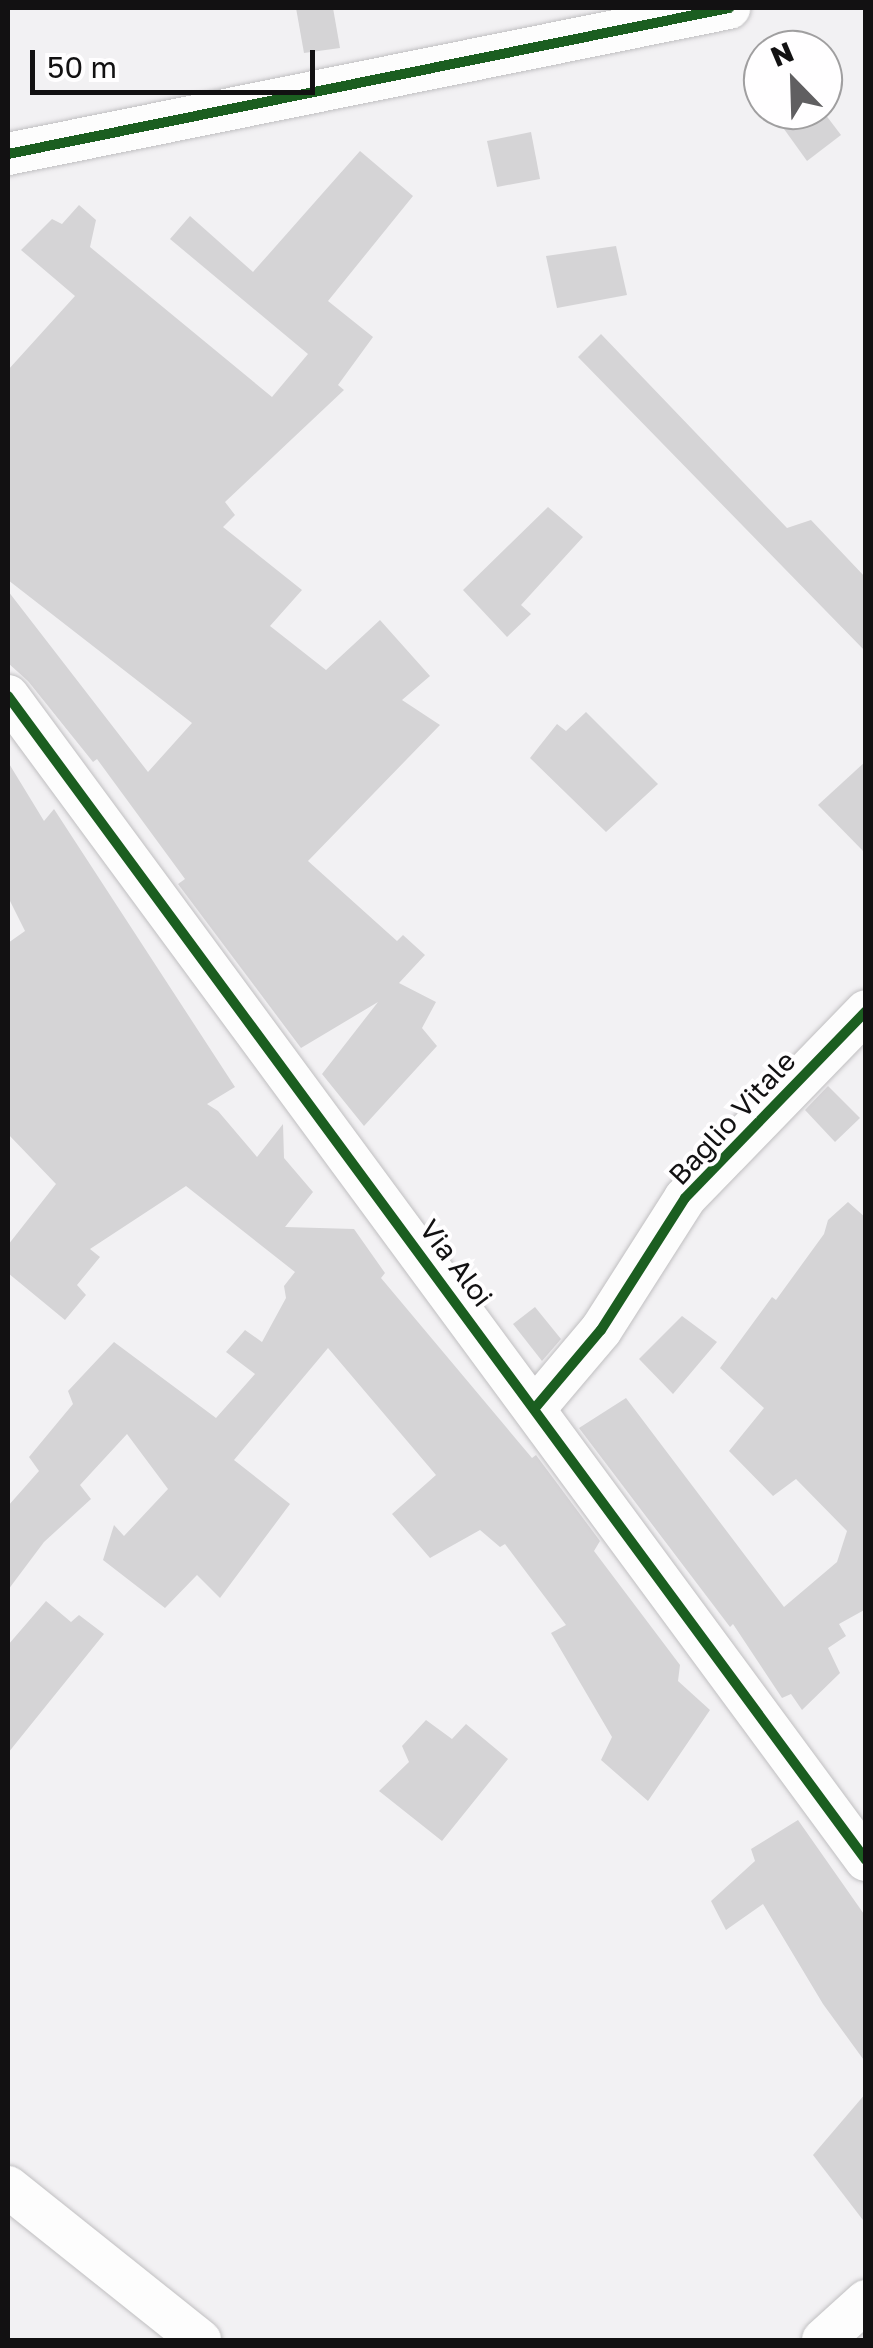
<!DOCTYPE html>
<style>
body{margin:0}
#map{position:relative;width:873px;height:2348px;overflow:hidden;background:#f2f1f3;font-family:"Golos Text",sans-serif}
div>[style]{position:absolute}
.building>*{inset:0;background:#d5d4d6}
.roads{filter:drop-shadow(0 0 2px #c0bfc1) drop-shadow(0 0 2px #c0bfc1)}
.minor>*{height:42px;margin:-21px;padding:0 21px;transform-origin:21px;border-radius:21px;background:#fdfdfd}
.cycleway>*{height:10px;margin:-5px;padding:0 5px;transform-origin:5px;border-radius:5px;background:#1b5e20}
span{translate:-50% -50%;white-space:nowrap;text-align:center;line-height:1.15;-webkit-text-stroke:8px #fffeff;paint-order:stroke}
.street-label{font-size:28px;color:#121112}
.frame{position:absolute;inset:0;border:10px solid #121112;pointer-events:none}
.north{position:absolute;left:743px;top:30px;width:100px;height:100px;box-sizing:border-box;background:#fffeff;border:2px solid #a09fa0;border-radius:50%;rotate:337deg;font-size:28px;font-weight:700;line-height:40px;text-align:center;color:#121112}
.north::after{content:'';display:block;margin:auto;width:35px;height:45px;background:#605f61;clip-path:polygon(50% 0,100% 100%,50% 72%,0 100%)}
.scale{position:absolute;left:30px;top:50px;width:285px;height:45px;box-sizing:border-box;border:5px solid #121112;border-top:0;padding-left:12px;font-size:30px;line-height:35px;white-space:nowrap;color:#121112;-webkit-text-stroke:8px #fffeff;paint-order:stroke}
</style>
<div id="map">
<div class="building">
<div style="clip-path:polygon(296px 8px,333px 8px,340px 48px,304px 53px)"></div>
<div style="clip-path:polygon(811px 110px,822px 110px,841px 135px,807px 161px,784px 129px)"></div>
<div style="clip-path:polygon(531px 132px,540px 179px,497px 187px,487px 141px)"></div>
<div style="clip-path:polygon(360px 151px,413px 196px,328px 301px,373px 337px,338px 385px,344px 390px,225px 502px,235px 515px,223px 527px,302px 590px,270px 626px,326px 670px,380px 620px,430px 676px,402px 700px,440px 725px,308px 861px,397px 941px,403px 935px,425px 955px,399px 983px,436px 1002px,422px 1028px,437px 1046px,364px 1126px,322px 1074px,378px 1002px,301px 1048px,178px 884px,185px 879px,97px 759px,93px 762px,28px 681px,8px 663px,8px 591px,148px 772px,192px 723px,8px 580px,8px 370px,75px 296px,21px 250px,52px 219px,62px 224px,79px 205px,96px 220px,90px 247px,272px 397px,308px 354px,170px 239px,190px 216px,253px 272px)"></div>
<div style="clip-path:polygon(616px 246px,627px 295px,557px 308px,546px 256px)"></div>
<div style="clip-path:polygon(601px 334px,787px 528px,811px 520px,866px 578px,866px 652px,578px 357px)"></div>
<div style="clip-path:polygon(548px 507px,583px 537px,521px 605px,531px 614px,507px 637px,463px 590px)"></div>
<div style="clip-path:polygon(586px 712px,658px 784px,606px 832px,530px 758px,557px 724px,566px 731px)"></div>
<div style="clip-path:polygon(866px 761px,866px 854px,818px 805px)"></div>
<div style="clip-path:polygon(8px 762px,44px 821px,54px 809px,235px 1087px,207px 1104px,218px 1111px,257px 1157px,283px 1124px,284px 1158px,313px 1192px,285px 1227px,354px 1229px,385px 1273px,381px 1278px,532px 1458px,536px 1455px,600px 1541px,594px 1551px,680px 1665px,678px 1681px,710px 1710px,648px 1801px,601px 1760px,612px 1737px,551px 1633px,566px 1625px,505px 1544px,500px 1547px,480px 1530px,430px 1558px,392px 1514px,436px 1475px,328px 1348px,234px 1460px,290px 1504px,220px 1598px,197px 1575px,165px 1608px,103px 1560px,114px 1525px,124px 1536px,168px 1489px,127px 1434px,80px 1485px,91px 1499px,44px 1542px,8px 1590px,8px 1506px,39px 1471px,29px 1457px,73px 1404px,68px 1391px,114px 1342px,216px 1418px,255px 1374px,226px 1352px,245px 1330px,262px 1342px,286px 1298px,284px 1286px,295px 1272px,186px 1186px,90px 1249px,100px 1257px,77px 1285px,86px 1295px,65px 1320px,8px 1273px,8px 1245px,56px 1184px,8px 1134px,8px 943px,25px 931px,8px 897px)"></div>
<div style="clip-path:polygon(828px 1086px,860px 1118px,835px 1142px,805px 1110px)"></div>
<div style="clip-path:polygon(848px 1202px,866px 1218px,866px 1609px,839px 1624px,846px 1636px,828px 1648px,840px 1673px,802px 1710px,791px 1694px,782px 1698px,733px 1624px,730px 1627px,579px 1428px,626px 1398px,784px 1607px,837px 1562px,847px 1531px,796px 1479px,773px 1496px,729px 1451px,764px 1408px,720px 1368px,772px 1297px,776px 1300px,824px 1234px,828px 1220px)"></div>
<div style="clip-path:polygon(535px 1307px,561px 1339px,542px 1361px,513px 1324px)"></div>
<div style="clip-path:polygon(682px 1316px,717px 1342px,673px 1394px,639px 1359px)"></div>
<div style="clip-path:polygon(46px 1601px,71px 1622px,79px 1615px,104px 1634px,8px 1753px,8px 1645px)"></div>
<div style="clip-path:polygon(426px 1720px,452px 1739px,466px 1724px,508px 1759px,442px 1841px,379px 1791px,409px 1762px,402px 1746px)"></div>
<div style="clip-path:polygon(798px 1820px,866px 1917px,866px 2063px,823px 2004px,763px 1904px,726px 1930px,711px 1901px,755px 1861px,751px 1849px)"></div>
<div style="clip-path:polygon(866px 2093px,866px 2224px,813px 2155px)"></div>
</div>
<div class="roads">
<div class="minor">
<div style="left:8px;top:154px;width:736px;rotate:-11.45deg"></div>
<div style="left:8px;top:696px;width:1446px;rotate:53.61deg"></div>
<div style="left:535px;top:1408px;width:102px;rotate:-49.8deg"></div>
<div style="left:601px;top:1330px;width:156px;rotate:-57.5deg"></div>
<div style="left:685px;top:1198px;width:260px;rotate:-45.9deg"></div>
<div style="left:8px;top:2187px;width:246px;rotate:38.6deg"></div>
<div style="left:823px;top:2340px;width:58px;rotate:-42.2deg"></div>
</div>
</div>
<div class="cycleway">
<div style="left:8px;top:154px;width:736px;rotate:-11.45deg"></div>
<div style="left:8px;top:696px;width:1446px;rotate:53.61deg"></div>
<div style="left:535px;top:1408px;width:102px;rotate:-49.8deg"></div>
<div style="left:601px;top:1330px;width:156px;rotate:-57.5deg"></div>
<div style="left:685px;top:1198px;width:260px;rotate:-45.9deg"></div>
</div>
<div class="street-label">
<span style="left:732px;top:1118px;rotate:-47deg">Baglio Vitale</span>
<span style="left:456px;top:1263px;rotate:53deg">Via Aloi</span>
</div>
<div class="frame"></div>
<div class="north">N</div>
<div class="scale">50 m</div>
</div>
